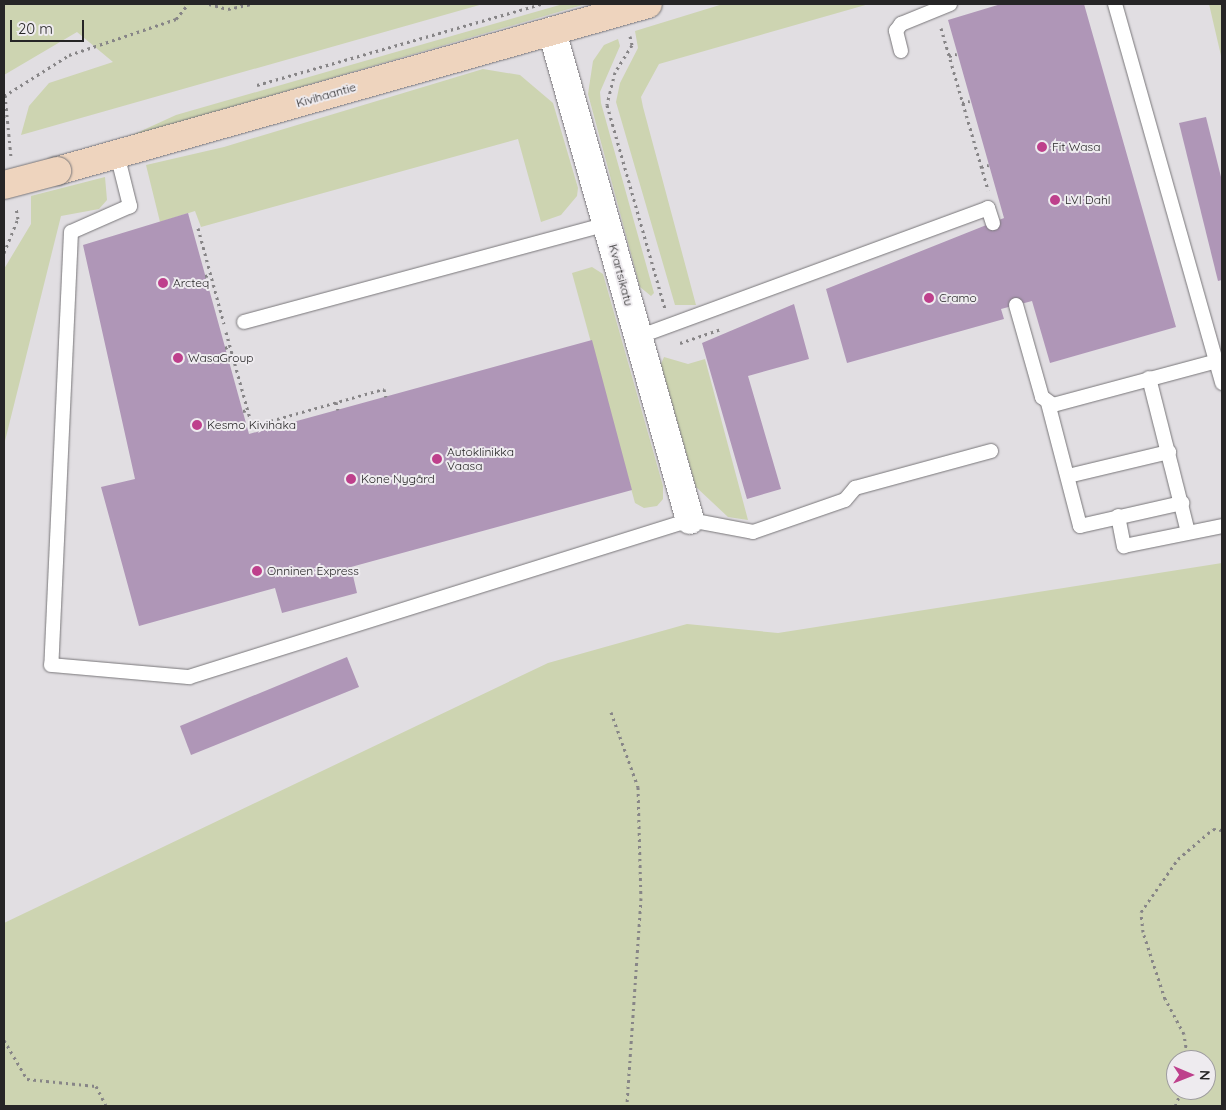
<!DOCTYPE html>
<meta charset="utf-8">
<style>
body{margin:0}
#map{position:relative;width:1226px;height:1110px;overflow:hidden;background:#e1dee2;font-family:Quicksand,sans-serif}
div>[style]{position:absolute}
.green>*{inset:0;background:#cdd4b1}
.building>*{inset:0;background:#af96b7}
.path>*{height:3px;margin-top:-1.5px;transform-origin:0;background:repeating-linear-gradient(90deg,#878587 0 2.5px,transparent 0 6.5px)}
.roads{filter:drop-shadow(0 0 1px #787679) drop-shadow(0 0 1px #787679)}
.service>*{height:14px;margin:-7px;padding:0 7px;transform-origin:7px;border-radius:7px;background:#fff}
.minor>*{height:28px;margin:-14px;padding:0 14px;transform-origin:14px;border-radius:14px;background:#fff}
.secondary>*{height:28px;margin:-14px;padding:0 14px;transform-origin:14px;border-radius:14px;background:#eed4be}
.bridges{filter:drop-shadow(0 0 1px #787679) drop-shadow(0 0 1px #787679)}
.secondary-bridge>*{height:28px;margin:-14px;padding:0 14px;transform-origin:14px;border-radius:14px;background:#eed4be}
.dots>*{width:14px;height:14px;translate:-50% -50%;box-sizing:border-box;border:2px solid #eeebef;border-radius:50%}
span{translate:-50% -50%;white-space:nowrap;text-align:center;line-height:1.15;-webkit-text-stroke:4px #eeebef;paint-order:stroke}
.street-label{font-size:12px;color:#262526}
.poi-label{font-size:12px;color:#262526}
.left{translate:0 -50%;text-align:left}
.frame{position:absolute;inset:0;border:5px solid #262526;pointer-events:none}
.north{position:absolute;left:1166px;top:1050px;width:50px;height:50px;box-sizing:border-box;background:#eeebef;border:1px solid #9e9c9f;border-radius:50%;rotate:91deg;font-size:14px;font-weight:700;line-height:20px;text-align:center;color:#262526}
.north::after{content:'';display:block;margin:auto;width:18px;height:22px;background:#be408c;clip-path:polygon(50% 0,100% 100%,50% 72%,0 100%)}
.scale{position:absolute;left:10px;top:20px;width:74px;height:22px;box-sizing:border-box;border:2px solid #262526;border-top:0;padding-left:6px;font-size:15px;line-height:18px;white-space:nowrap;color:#262526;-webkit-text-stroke:4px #eeebef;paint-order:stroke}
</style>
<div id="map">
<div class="green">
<div style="clip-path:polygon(4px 4px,483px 4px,21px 135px,29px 106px,49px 83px,113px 62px,77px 32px,4px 75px)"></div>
<div style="clip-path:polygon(563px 4px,586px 4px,128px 137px,176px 115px)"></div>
<div style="clip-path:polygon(723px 4px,869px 4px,659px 64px,641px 97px,643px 107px,696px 305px,675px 305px,616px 102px,620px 83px,638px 48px,635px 31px)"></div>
<div style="clip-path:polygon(1209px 4px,1222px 4px,1222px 60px)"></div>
<div style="clip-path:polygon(618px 39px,620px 46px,600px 92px,601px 103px,654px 293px,651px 296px,640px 287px,588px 94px,593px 61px,604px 45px)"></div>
<div style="clip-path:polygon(483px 69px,520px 75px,553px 103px,578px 188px,577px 196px,561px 215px,541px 222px,518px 139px,201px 227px,195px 211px,160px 222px,146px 165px,224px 147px)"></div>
<div style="clip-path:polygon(105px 177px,107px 200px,99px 209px,61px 216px,4px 445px,4px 269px,31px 224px,31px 196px)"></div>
<div style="clip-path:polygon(592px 267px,603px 274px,663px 486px,663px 499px,657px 506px,644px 508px,635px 503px,572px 273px)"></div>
<div style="clip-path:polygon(664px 357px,688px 364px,705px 359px,748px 520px,728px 517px,696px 487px,661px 364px)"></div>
<div style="clip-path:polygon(evenodd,1222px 563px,1222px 1106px,4px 1106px,4px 923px,548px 663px,687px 624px,778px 633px,1222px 563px,1176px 1060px,1206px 1060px,1206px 1090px,1176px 1090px,1176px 1060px)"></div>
</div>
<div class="building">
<div style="clip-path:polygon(1001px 4px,1084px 4px,1176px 327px,1050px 363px,1032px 301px,1001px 309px,1004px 319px,847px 363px,826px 289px,1004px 218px,948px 20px)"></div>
<div style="clip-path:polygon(1206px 117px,1222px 181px,1222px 280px,1218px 281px,1179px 123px)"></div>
<div style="clip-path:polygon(188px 213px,249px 434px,592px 340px,632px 490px,351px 567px,357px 593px,282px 613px,275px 588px,139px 626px,101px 487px,135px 479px,83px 245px)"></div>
<div style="clip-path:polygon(794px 304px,809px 359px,748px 376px,781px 489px,747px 499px,702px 343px)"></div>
<div style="clip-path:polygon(347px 657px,359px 687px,191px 755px,180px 726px)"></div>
</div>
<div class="path">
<div style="left:209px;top:4px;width:20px;rotate:15deg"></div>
<div style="left:228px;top:9px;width:25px;rotate:-12deg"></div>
<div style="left:941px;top:28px;width:169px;rotate:73.8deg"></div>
<div style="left:630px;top:36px;width:9px;rotate:77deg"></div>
<div style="left:632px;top:45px;width:32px;rotate:122deg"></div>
<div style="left:615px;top:72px;width:34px;rotate:104deg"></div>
<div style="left:607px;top:105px;width:212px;rotate:74.1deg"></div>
<div style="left:949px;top:56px;width:8px;rotate:-14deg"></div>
<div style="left:257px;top:85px;width:296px;rotate:-15.9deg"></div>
<div style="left:5px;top:95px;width:62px;rotate:84.5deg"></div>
<div style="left:4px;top:96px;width:77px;rotate:-32.2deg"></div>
<div style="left:69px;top:55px;width:113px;rotate:-18.6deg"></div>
<div style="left:176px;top:19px;width:19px;rotate:-51deg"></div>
<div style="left:962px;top:103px;width:8px;rotate:-14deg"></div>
<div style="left:981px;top:167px;width:8px;rotate:-14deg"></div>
<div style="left:198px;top:228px;width:99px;rotate:74.8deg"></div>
<div style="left:4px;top:253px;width:37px;rotate:-68deg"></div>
<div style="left:18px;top:219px;width:11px;rotate:-100deg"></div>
<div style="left:205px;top:276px;width:5px;rotate:-11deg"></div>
<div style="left:226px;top:332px;width:98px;rotate:74.5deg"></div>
<div style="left:252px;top:426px;width:137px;rotate:-15.7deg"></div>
<div style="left:384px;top:389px;width:8px;rotate:76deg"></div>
<div style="left:680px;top:343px;width:43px;rotate:-18.9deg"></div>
<div style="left:225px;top:348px;width:5px;rotate:-22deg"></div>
<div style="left:336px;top:402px;width:8px;rotate:76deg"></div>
<div style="left:243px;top:411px;width:5px;rotate:-11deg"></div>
<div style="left:611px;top:712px;width:80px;rotate:70.2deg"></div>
<div style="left:638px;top:787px;width:111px;rotate:88.5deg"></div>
<div style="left:641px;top:898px;width:208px;rotate:93.9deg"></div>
<div style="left:4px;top:1040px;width:45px;rotate:59.5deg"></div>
<div style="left:27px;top:1079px;width:69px;rotate:5.8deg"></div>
<div style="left:96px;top:1086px;width:22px;rotate:63deg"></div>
<div style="left:1188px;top:1060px;width:26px;rotate:-99deg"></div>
<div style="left:1184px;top:1034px;width:40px;rotate:-118deg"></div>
<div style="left:1165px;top:999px;width:71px;rotate:-108.2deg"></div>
<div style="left:1143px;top:932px;width:20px;rotate:-96deg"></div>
<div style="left:1141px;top:912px;width:65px;rotate:-55.1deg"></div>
<div style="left:1178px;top:859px;width:46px;rotate:-40.6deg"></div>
<div style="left:1213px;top:829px;width:9px;rotate:6deg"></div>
<div style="left:1175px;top:1106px;width:17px;rotate:-66deg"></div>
</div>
<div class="roads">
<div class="service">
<div style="left:1115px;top:4px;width:394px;rotate:74.2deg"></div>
<div style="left:901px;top:51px;width:21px;rotate:-104deg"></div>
<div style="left:896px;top:31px;width:9px;rotate:-54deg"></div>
<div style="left:901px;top:24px;width:53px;rotate:-22.2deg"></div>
<div style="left:117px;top:154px;width:54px;rotate:76deg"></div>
<div style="left:130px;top:206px;width:64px;rotate:156.2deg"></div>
<div style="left:71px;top:232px;width:433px;rotate:92.6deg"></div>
<div style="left:51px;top:665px;width:139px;rotate:5deg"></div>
<div style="left:189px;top:677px;width:525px;rotate:-17.4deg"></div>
<div style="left:690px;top:520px;width:64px;rotate:10.8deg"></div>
<div style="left:753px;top:532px;width:97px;rotate:-19.2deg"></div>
<div style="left:845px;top:500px;width:16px;rotate:-50deg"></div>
<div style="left:855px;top:488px;width:141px;rotate:-15.2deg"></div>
<div style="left:1016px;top:305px;width:96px;rotate:74.2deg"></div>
<div style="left:1042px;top:397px;width:14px;rotate:36deg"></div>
<div style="left:1053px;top:405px;width:170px;rotate:-15deg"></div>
<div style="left:244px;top:322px;width:376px;rotate:-15.1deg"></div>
<div style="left:638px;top:337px;width:373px;rotate:-20.2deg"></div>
<div style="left:988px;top:208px;width:16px;rotate:72deg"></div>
<div style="left:1149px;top:378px;width:159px;rotate:75.8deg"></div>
<div style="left:1048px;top:403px;width:127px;rotate:75.4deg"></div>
<div style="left:1080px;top:526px;width:105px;rotate:-12.7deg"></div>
<div style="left:1068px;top:476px;width:104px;rotate:-13.4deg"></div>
<div style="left:1118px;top:516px;width:31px;rotate:79deg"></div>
<div style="left:1124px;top:546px;width:100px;rotate:-11.5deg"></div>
</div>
<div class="minor">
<div style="left:552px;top:31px;width:508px;rotate:74.24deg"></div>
</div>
<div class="secondary">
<div style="left:57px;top:171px;width:614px;rotate:-15.78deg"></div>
</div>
</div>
<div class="bridges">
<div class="secondary-bridge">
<div style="left:4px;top:185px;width:55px;rotate:-14.8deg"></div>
</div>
</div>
<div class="dots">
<div style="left:1042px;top:147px;background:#be408c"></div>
<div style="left:1055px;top:200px;background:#be408c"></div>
<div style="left:163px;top:283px;background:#be408c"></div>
<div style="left:929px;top:298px;background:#be408c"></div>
<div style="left:178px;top:358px;background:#be408c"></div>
<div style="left:197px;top:425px;background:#be408c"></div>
<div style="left:437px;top:459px;background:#be408c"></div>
<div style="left:351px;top:479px;background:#be408c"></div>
<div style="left:257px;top:571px;background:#be408c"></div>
</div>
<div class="street-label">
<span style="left:326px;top:95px;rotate:-16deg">Kivihaantie</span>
<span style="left:621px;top:275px;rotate:75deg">Kvartsikatu</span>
</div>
<div class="poi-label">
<span class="left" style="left:1052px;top:147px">Fit Wasa</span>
<span class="left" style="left:1065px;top:200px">LVI Dahl</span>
<span class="left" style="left:173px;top:283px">Arcteq</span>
<span class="left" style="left:939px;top:298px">Cramo</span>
<span class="left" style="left:188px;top:358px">WasaGroup</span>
<span class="left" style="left:207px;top:425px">Kesmo Kivihaka</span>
<span class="left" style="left:447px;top:459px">Autoklinikka<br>Vaasa</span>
<span class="left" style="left:361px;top:479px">Kone Nygård</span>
<span class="left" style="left:267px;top:571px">Onninen Express</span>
</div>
<div class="frame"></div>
<div class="north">N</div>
<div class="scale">20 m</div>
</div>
